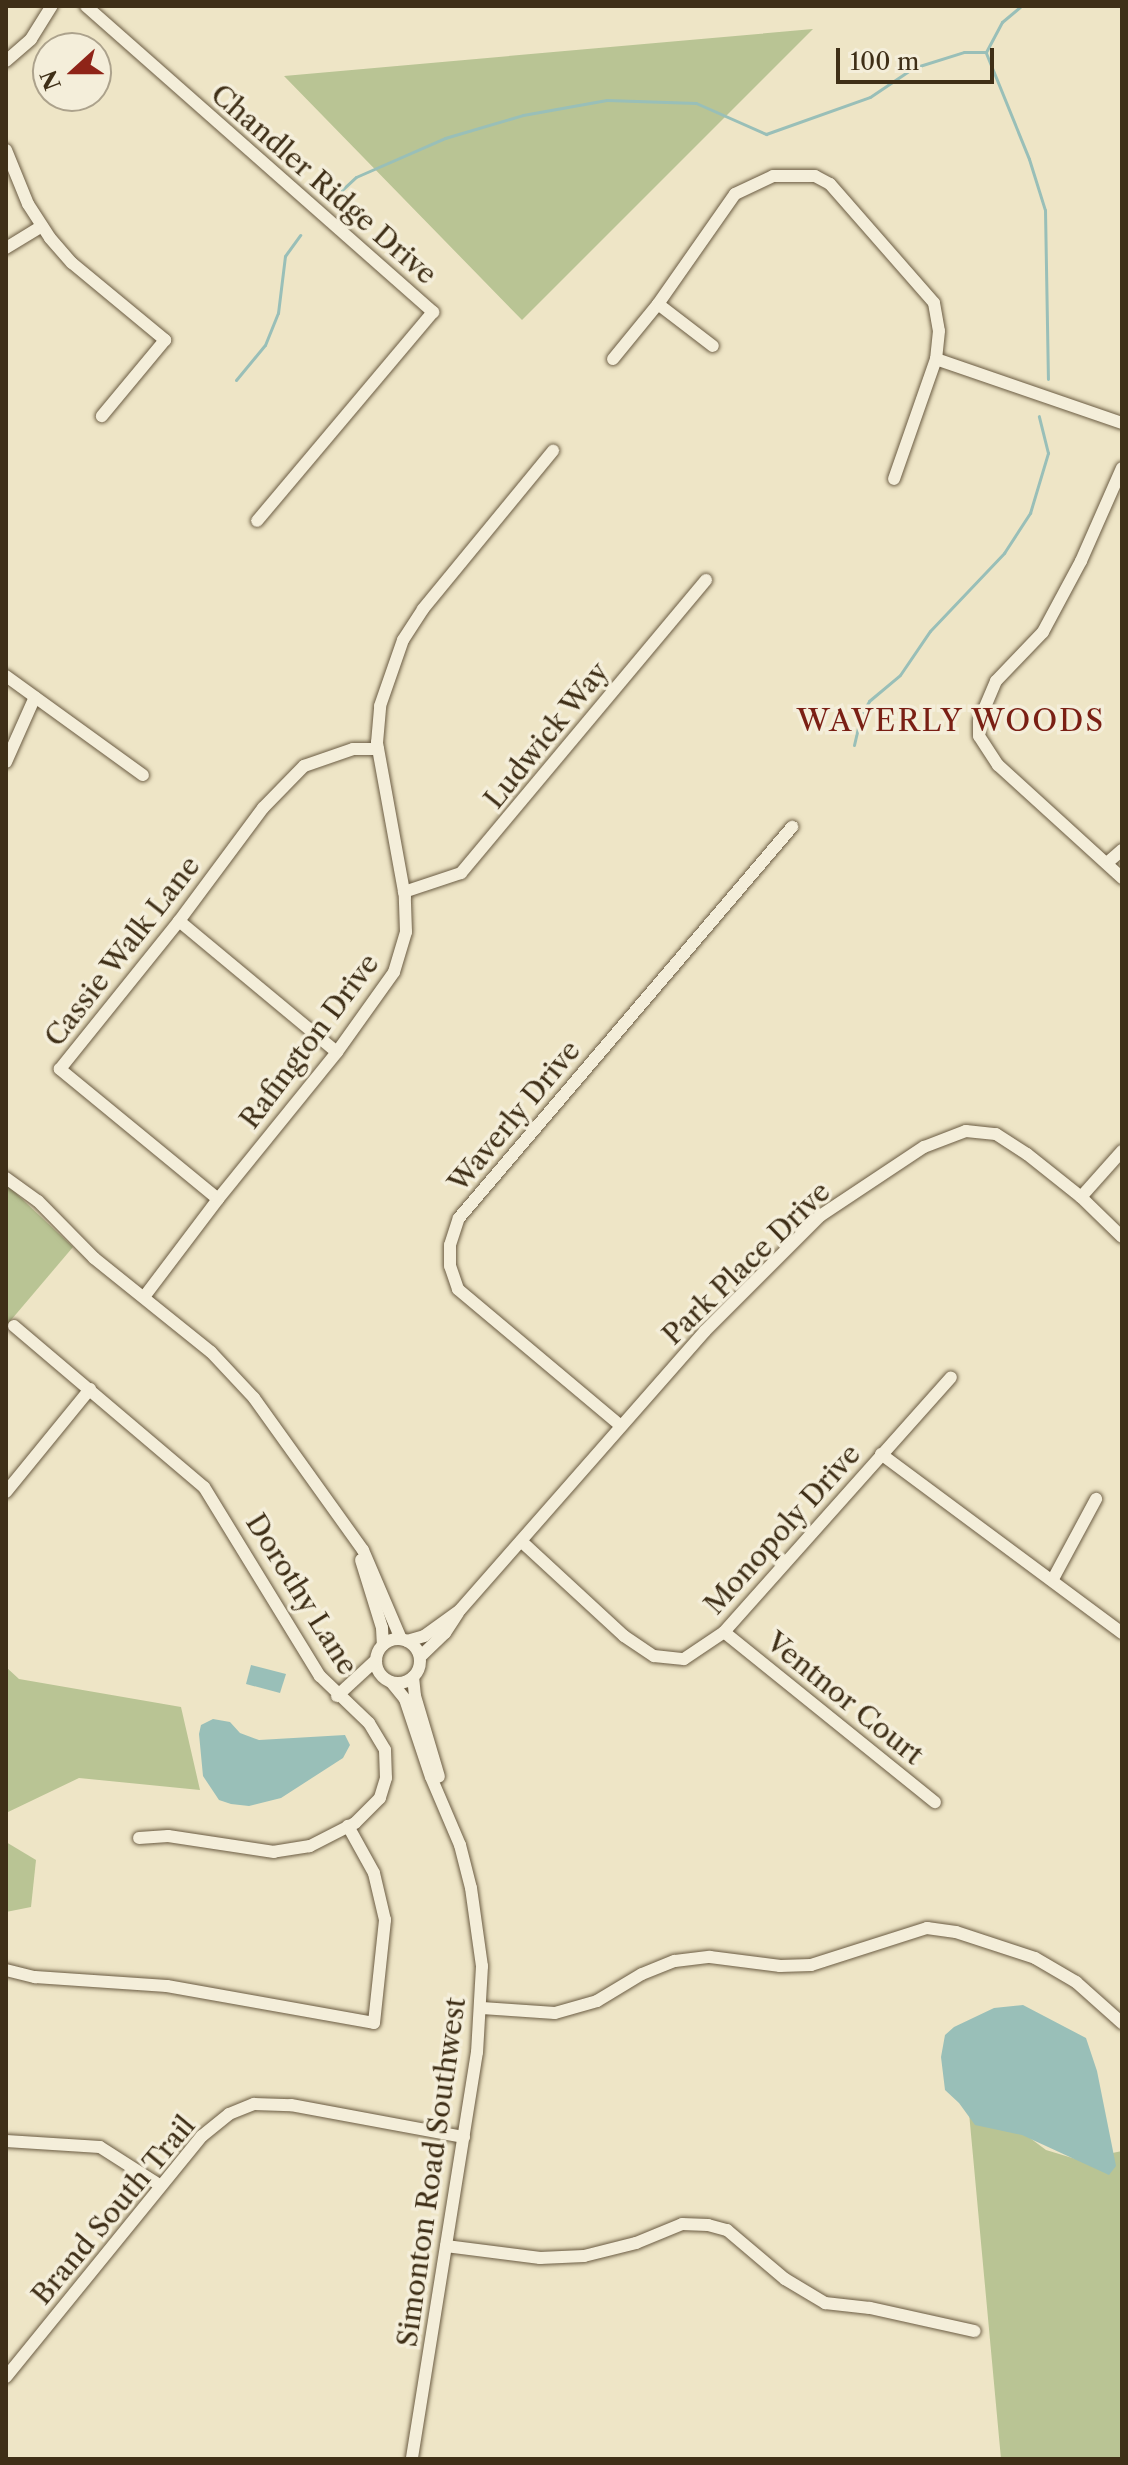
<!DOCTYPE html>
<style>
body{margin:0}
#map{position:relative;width:1128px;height:2465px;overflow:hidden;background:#eee5c6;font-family:"Libre Caslon Text",serif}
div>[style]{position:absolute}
.green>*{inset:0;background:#b9c494}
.water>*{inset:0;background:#99bfb8}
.stream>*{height:3px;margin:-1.5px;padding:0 1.5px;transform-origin:1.5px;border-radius:1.5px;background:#99bfb8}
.roads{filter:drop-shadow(0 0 2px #6b5c43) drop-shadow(0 0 2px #6b5c43)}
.minor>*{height:12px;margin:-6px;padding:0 6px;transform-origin:6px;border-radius:6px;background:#f4eeda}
.minor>.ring{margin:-6px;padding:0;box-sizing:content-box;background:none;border:12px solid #f4eeda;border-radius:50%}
span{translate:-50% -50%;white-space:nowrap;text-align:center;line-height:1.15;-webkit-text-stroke:7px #f4eeda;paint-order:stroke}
.street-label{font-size:28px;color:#3f2f17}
.neighbourhood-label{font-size:30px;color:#7a1f14;letter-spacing:2px}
.frame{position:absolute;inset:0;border:8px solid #3f2f17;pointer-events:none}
.north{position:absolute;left:32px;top:32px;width:80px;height:80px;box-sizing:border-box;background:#f4eeda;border:2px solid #aca28c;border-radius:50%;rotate:249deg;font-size:22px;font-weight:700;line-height:32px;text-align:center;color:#3f2f17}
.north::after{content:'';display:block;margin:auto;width:28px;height:36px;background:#8f2418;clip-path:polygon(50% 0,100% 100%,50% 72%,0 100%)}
.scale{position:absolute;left:836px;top:48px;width:158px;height:36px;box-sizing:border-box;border:4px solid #3f2f17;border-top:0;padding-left:10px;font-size:24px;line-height:28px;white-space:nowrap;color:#3f2f17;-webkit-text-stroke:6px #f4eeda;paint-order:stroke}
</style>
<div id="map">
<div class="green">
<div style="clip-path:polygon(813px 29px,522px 320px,284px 76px,701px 39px)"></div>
<div style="clip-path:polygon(6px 1184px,73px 1247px,6px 1326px)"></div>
<div style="clip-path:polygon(6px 1667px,19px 1679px,181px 1707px,200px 1790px,79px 1778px,6px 1813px)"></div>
<div style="clip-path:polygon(6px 1842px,36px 1860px,31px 1907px,6px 1912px)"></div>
<div style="clip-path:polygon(967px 2091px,1046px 2150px,1079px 2160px,1122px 2151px,1122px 2459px,1001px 2459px)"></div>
</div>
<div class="water">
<div style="clip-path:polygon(251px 1665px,286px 1674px,280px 1693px,246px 1684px)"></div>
<div style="clip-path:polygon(213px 1719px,230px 1722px,240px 1733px,259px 1740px,345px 1735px,350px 1745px,343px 1758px,281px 1798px,249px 1806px,231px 1804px,219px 1800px,203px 1776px,199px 1734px,201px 1725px)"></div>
<div style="clip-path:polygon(1023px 2005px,1086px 2038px,1097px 2071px,1116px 2166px,1109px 2175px,1022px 2135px,975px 2125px,959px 2103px,945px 2090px,941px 2057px,945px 2035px,954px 2027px,994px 2008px)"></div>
</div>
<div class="stream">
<div style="left:986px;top:53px;width:114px;rotate:67.9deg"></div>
<div style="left:1029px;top:159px;width:53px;rotate:72.6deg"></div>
<div style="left:1045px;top:210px;width:169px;rotate:89deg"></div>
<div style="left:328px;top:203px;width:38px;rotate:-43deg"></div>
<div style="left:356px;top:177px;width:97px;rotate:-23.7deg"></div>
<div style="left:445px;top:138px;width:81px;rotate:-16.4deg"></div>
<div style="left:523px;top:115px;width:85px;rotate:-10.1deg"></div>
<div style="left:607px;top:100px;width:89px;rotate:1.9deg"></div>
<div style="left:696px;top:103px;width:77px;rotate:23.9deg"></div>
<div style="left:766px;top:134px;width:110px;rotate:-19.6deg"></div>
<div style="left:870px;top:97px;width:52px;rotate:-34deg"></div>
<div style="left:913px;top:68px;width:53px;rotate:-17.4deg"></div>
<div style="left:964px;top:52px;width:22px"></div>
<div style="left:986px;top:52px;width:34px;rotate:-62deg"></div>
<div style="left:1002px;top:22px;width:25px;rotate:-40deg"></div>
<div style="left:236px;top:380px;width:45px;rotate:-50.4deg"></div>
<div style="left:265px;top:345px;width:35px;rotate:-68deg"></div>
<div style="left:278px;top:313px;width:57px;rotate:-83deg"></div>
<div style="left:285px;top:256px;width:26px;rotate:-54deg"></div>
<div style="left:854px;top:745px;width:31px;rotate:-77deg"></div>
<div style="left:861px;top:715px;width:16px;rotate:-60deg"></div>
<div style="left:869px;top:701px;width:40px;rotate:-40deg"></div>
<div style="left:900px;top:675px;width:53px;rotate:-55.7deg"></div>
<div style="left:930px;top:631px;width:108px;rotate:-46.5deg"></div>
<div style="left:1004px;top:553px;width:48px;rotate:-57deg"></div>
<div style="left:1030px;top:513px;width:63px;rotate:-73.3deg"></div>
<div style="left:1048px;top:453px;width:38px;rotate:-104deg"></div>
</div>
<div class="roads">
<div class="minor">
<div style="left:86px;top:6px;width:463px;rotate:41.4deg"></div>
<div style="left:433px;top:312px;width:273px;rotate:130.1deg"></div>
<div style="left:6px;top:61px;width:33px;rotate:-41deg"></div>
<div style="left:31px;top:39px;width:39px;rotate:-58deg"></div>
<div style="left:6px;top:150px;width:58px;rotate:67.8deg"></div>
<div style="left:28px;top:204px;width:40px;rotate:57.1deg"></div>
<div style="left:50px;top:238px;width:33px;rotate:49deg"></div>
<div style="left:72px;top:263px;width:121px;rotate:39.6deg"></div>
<div style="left:165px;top:340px;width:99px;rotate:129.7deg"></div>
<div style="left:6px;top:248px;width:42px;rotate:-31.4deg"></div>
<div style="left:658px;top:304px;width:69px;rotate:37.4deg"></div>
<div style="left:613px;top:359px;width:71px;rotate:-50.7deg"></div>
<div style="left:658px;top:304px;width:134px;rotate:-55deg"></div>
<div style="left:735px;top:194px;width:42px;rotate:-25.3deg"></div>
<div style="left:773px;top:176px;width:42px"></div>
<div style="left:815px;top:176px;width:17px;rotate:28deg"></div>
<div style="left:830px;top:184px;width:158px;rotate:48.8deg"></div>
<div style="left:934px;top:303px;width:28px;rotate:80deg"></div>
<div style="left:939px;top:331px;width:28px;rotate:96deg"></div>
<div style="left:936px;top:359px;width:127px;rotate:109.3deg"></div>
<div style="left:936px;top:359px;width:197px;rotate:19deg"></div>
<div style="left:1122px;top:468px;width:102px;rotate:113.8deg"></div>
<div style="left:1081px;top:561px;width:81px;rotate:118.2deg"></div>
<div style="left:1043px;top:632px;width:68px;rotate:133.8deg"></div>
<div style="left:996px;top:681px;width:43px;rotate:113deg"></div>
<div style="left:979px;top:721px;width:15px;rotate:90deg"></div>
<div style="left:979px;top:736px;width:35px;rotate:57deg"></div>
<div style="left:998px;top:765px;width:168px;rotate:42.3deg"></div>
<div style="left:6px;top:676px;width:169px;rotate:35.9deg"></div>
<div style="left:6px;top:762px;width:71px;rotate:-66deg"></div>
<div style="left:1107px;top:863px;width:20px;rotate:-41deg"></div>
<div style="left:404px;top:892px;width:60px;rotate:-18.4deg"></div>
<div style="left:461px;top:873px;width:382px;rotate:-50.1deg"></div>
<div style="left:179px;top:921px;width:205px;rotate:39.7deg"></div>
<div style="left:6px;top:1178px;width:39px;rotate:36deg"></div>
<div style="left:38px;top:1201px;width:80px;rotate:45.5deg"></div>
<div style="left:94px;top:1258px;width:150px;rotate:38.8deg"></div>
<div style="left:211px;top:1352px;width:63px;rotate:46.9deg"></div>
<div style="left:254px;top:1398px;width:187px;rotate:54.4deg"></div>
<div style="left:363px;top:1550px;width:97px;rotate:66.9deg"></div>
<div style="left:1081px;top:1197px;width:62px;rotate:-48.3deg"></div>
<div style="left:218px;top:1199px;width:205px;rotate:-140.6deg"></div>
<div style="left:60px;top:1069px;width:190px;rotate:-51.2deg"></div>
<div style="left:179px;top:921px;width:141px;rotate:-53.4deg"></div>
<div style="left:263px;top:808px;width:59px;rotate:-45.7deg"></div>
<div style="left:304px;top:766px;width:52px;rotate:-19.1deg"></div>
<div style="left:353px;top:749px;width:25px"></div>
<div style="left:144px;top:1297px;width:123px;rotate:-52.9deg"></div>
<div style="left:218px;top:1199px;width:189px;rotate:-51deg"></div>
<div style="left:337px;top:1052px;width:98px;rotate:-54.5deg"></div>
<div style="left:394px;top:972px;width:42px;rotate:-73.3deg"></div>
<div style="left:406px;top:932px;width:35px;rotate:-92deg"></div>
<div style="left:405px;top:897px;width:157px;rotate:-100.3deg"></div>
<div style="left:377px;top:743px;width:37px;rotate:-85deg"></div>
<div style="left:380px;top:706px;width:70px;rotate:-70.8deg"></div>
<div style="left:403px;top:640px;width:37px;rotate:-57deg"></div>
<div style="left:423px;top:609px;width:205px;rotate:-50.6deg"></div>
<div style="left:14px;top:1326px;width:249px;rotate:40.3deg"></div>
<div style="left:204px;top:1487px;width:222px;rotate:58.5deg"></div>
<div style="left:320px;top:1676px;width:68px;rotate:43.8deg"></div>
<div style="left:369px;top:1723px;width:31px;rotate:59deg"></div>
<div style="left:385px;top:1750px;width:28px;rotate:88deg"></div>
<div style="left:386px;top:1778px;width:21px;rotate:107deg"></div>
<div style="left:380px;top:1798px;width:35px;rotate:135deg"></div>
<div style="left:355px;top:1823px;width:51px;rotate:152.9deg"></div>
<div style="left:310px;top:1846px;width:36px;rotate:171deg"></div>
<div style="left:274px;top:1852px;width:107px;rotate:-171.4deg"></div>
<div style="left:168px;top:1836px;width:29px;rotate:176deg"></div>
<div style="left:621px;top:1426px;width:213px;rotate:-140deg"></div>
<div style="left:458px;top:1289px;width:24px;rotate:-109deg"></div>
<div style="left:450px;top:1266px;width:21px;rotate:-90deg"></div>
<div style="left:450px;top:1245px;width:28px;rotate:-72deg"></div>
<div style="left:459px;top:1218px;width:514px;rotate:-49.58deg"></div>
<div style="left:881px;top:1454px;width:300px;rotate:36.6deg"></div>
<div style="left:6px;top:1492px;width:133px;rotate:-50.8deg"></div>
<div style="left:521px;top:1541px;width:140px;rotate:42.7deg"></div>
<div style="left:624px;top:1636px;width:36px;rotate:34deg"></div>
<div style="left:654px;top:1656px;width:30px;rotate:6deg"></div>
<div style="left:684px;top:1659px;width:48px;rotate:-34deg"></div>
<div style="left:724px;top:1632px;width:341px;rotate:-48.3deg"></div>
<div style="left:361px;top:1560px;width:71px;rotate:72.8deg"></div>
<div style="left:382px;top:1628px;width:17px;rotate:87deg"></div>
<div style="left:1053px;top:1579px;width:91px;rotate:-61.7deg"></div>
<div style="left:724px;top:1632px;width:271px;rotate:38.9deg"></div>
<div class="ring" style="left:376px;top:1639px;width:32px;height:32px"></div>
<div style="left:407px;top:1641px;width:18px;rotate:-16deg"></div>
<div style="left:424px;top:1636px;width:44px;rotate:-35.8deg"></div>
<div style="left:460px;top:1610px;width:371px;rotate:-48.7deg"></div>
<div style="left:705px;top:1331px;width:163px;rotate:-45deg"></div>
<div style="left:820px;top:1216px;width:125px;rotate:-33.6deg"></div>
<div style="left:924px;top:1147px;width:45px;rotate:-20.9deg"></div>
<div style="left:966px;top:1131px;width:30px;rotate:6deg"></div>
<div style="left:996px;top:1134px;width:37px;rotate:33deg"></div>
<div style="left:1027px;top:1154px;width:69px;rotate:38.5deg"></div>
<div style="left:1081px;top:1197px;width:57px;rotate:44.3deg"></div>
<div style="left:420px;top:1657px;width:35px;rotate:-44deg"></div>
<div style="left:445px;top:1633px;width:24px;rotate:-57deg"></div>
<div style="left:413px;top:1677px;width:19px;rotate:84deg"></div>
<div style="left:415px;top:1696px;width:84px;rotate:73.5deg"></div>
<div style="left:392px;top:1683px;width:21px;rotate:51deg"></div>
<div style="left:405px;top:1699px;width:82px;rotate:71.6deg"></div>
<div style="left:431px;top:1777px;width:74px;rotate:66.9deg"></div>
<div style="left:460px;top:1845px;width:44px;rotate:75.7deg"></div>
<div style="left:471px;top:1888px;width:79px;rotate:82deg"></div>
<div style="left:482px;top:1966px;width:86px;rotate:93.3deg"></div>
<div style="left:477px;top:2052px;width:412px;rotate:99.1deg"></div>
<div style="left:337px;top:1696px;width:53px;rotate:-42.7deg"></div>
<div style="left:6px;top:1970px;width:30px;rotate:14deg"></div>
<div style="left:35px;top:1977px;width:132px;rotate:3.9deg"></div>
<div style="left:167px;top:1986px;width:210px;rotate:10.1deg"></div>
<div style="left:374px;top:2023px;width:104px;rotate:-83.9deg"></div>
<div style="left:385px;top:1920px;width:48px;rotate:-103.2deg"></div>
<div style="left:374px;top:1873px;width:54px;rotate:-119deg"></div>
<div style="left:482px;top:2008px;width:73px;rotate:3.9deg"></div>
<div style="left:555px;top:2013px;width:44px;rotate:-15.9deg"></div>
<div style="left:597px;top:2001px;width:52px;rotate:-31deg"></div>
<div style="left:642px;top:1974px;width:35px;rotate:-22deg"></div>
<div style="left:675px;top:1961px;width:35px;rotate:-7deg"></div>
<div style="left:710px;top:1957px;width:71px;rotate:7.3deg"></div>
<div style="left:780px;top:1966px;width:31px;rotate:-2deg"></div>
<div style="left:811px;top:1965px;width:122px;rotate:-17.7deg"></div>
<div style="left:927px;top:1928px;width:29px;rotate:8deg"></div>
<div style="left:956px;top:1932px;width:83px;rotate:18.2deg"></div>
<div style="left:1035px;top:1958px;width:48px;rotate:30.3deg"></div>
<div style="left:1076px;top:1982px;width:62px;rotate:41.7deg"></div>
<div style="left:6px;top:2141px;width:94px;rotate:3.7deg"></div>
<div style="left:100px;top:2147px;width:72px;rotate:32.6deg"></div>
<div style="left:446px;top:2246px;width:95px;rotate:7.3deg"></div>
<div style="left:540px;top:2258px;width:44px;rotate:-2.6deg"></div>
<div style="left:584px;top:2256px;width:54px;rotate:-14deg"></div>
<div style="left:636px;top:2243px;width:50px;rotate:-22.4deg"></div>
<div style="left:682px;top:2224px;width:26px;rotate:2deg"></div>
<div style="left:708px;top:2225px;width:20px;rotate:15deg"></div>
<div style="left:727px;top:2230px;width:76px;rotate:40.2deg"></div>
<div style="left:785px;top:2279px;width:47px;rotate:31deg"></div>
<div style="left:825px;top:2303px;width:45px;rotate:6.3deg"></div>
<div style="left:870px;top:2308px;width:107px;rotate:12.4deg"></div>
<div style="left:6px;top:2377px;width:311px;rotate:-50.9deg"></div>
<div style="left:202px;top:2136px;width:35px;rotate:-39deg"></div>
<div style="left:229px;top:2114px;width:27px;rotate:-22deg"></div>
<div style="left:254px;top:2104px;width:37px;rotate:2deg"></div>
<div style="left:291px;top:2105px;width:176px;rotate:10.5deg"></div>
</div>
</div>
<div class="street-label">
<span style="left:324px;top:184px;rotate:41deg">Chandler Ridge Drive</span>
<span style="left:546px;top:735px;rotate:-51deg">Ludwick Way</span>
<span style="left:122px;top:951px;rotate:-52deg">Cassie Walk Lane</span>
<span style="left:309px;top:1041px;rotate:-53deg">Rafington Drive</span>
<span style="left:514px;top:1116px;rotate:-50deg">Waverly Drive</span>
<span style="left:746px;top:1263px;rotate:-44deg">Park Place Drive</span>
<span style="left:782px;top:1529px;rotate:-48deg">Monopoly Drive</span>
<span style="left:302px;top:1594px;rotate:58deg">Dorothy Lane</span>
<span style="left:845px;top:1698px;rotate:39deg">Ventnor Court</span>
<span style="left:431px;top:2172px;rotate:-82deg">Simonton Road Southwest</span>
<span style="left:113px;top:2210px;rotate:-50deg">Brand South Trail</span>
</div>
<div class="neighbourhood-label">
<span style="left:951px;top:721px">WAVERLY WOODS</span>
</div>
<div class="frame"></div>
<div class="north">N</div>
<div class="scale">100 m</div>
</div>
